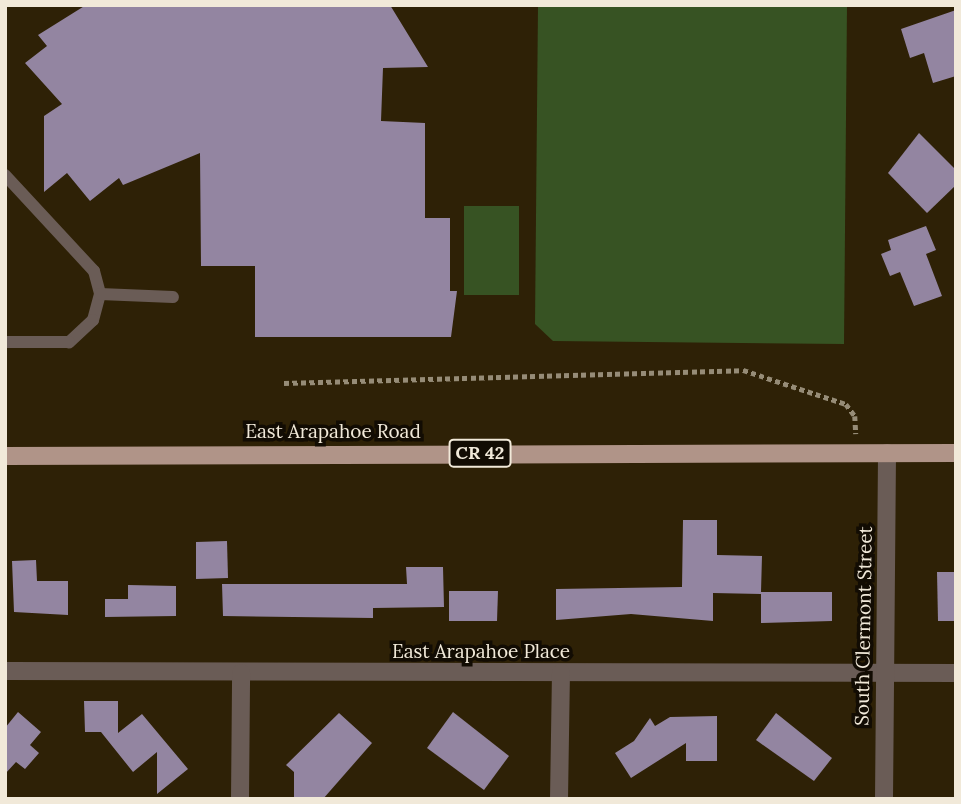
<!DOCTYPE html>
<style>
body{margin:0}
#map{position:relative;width:961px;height:804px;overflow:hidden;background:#2e2106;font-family:Lora,serif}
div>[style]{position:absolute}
.green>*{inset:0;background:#375323}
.building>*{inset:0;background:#9385a1}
.path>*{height:4.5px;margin-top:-2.25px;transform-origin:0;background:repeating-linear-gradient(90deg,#968c77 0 5px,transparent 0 8.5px)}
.lane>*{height:12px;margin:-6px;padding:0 6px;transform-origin:6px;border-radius:6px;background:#6a5c56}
.street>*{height:18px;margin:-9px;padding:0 9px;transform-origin:9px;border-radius:9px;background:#6a5c56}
.primary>*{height:18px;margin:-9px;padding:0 9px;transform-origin:9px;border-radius:9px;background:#b09488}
span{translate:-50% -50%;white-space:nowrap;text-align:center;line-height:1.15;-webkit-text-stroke:7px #120c03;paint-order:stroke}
.shield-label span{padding:2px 5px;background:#120c03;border:2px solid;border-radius:5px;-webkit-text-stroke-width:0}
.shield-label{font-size:18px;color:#f1e9d9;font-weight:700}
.street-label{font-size:19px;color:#f1e9d9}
.frame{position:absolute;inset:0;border:7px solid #f1e9d9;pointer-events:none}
</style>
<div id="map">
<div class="green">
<div style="clip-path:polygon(538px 5px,847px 5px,844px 344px,553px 341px,535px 324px)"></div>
<div style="clip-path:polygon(464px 206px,519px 206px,519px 295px,464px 295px)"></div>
</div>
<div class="building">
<div style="clip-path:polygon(86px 5px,390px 5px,428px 67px,383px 68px,381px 121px,425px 123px,425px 218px,450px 218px,450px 291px,457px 291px,451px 337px,255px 337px,255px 266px,201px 266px,200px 153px,123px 185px,119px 178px,90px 201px,67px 173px,44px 192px,44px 116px,62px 104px,25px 63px,47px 46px,38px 35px)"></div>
<div style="clip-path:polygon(956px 10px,956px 76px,933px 83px,924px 53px,910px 58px,901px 29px)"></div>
<div style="clip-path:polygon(919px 133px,956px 170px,956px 185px,927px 213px,888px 173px)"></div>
<div style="clip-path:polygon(926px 226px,936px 250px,926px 254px,942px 296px,914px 306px,900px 272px,890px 276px,881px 254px,891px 250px,888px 240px)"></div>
<div style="clip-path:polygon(683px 520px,717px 520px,717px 555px,762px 556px,761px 592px,832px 592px,832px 621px,761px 623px,761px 594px,713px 593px,713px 621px,631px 614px,556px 620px,556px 589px,682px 587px)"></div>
<div style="clip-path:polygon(227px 541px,228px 578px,196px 579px,196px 542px)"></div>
<div style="clip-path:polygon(36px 560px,37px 581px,68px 581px,68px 615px,14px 612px,12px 561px)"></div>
<div style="clip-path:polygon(406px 567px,443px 567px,444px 607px,373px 608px,373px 618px,223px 616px,222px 584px,407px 584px)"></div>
<div style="clip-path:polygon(937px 572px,956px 572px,956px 621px,938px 621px)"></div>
<div style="clip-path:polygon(128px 585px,176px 586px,176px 616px,105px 617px,105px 599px,128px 599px)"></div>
<div style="clip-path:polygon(449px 591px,498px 591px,497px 621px,449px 621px)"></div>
<div style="clip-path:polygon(84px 701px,118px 701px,118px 733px,142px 714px,188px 769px,157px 794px,157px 752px,133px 772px,101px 732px,85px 732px)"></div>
<div style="clip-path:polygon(18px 712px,41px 732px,30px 745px,39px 753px,25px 769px,16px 762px,5px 774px,5px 728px)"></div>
<div style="clip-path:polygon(453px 712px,509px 756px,484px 790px,427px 748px)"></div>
<div style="clip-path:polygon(339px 713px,372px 743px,323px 799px,294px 799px,294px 772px,286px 765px)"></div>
<div style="clip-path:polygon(776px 713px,832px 758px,814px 781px,756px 740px)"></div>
<div style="clip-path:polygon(717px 716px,717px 761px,686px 761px,686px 743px,631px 778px,615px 753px,634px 741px,650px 718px,655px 726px,670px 717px)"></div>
</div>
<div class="path">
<div style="left:284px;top:383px;width:459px;rotate:-1.6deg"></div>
<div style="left:743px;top:370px;width:108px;rotate:18.3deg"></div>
<div style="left:846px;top:404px;width:15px;rotate:53deg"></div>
<div style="left:855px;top:416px;width:18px;rotate:87deg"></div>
</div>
<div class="lane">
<div style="left:5px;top:175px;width:131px;rotate:47.2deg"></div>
<div style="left:94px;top:271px;width:24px;rotate:75deg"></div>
<div style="left:100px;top:294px;width:27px;rotate:105deg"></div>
<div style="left:93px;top:320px;width:33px;rotate:137deg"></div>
<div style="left:69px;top:342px;width:64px;rotate:180deg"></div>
<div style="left:100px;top:294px;width:73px;rotate:2.4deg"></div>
</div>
<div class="street">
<div style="left:5px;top:671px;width:951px;rotate:0.12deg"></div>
<div style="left:240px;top:799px;width:126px;rotate:-89.5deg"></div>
<div style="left:559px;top:799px;width:126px;rotate:-89.1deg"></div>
<div style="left:884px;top:799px;width:346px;rotate:-89.5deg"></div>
</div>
<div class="primary">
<div style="left:5px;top:456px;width:951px;rotate:-0.18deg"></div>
</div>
<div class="shield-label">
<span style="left:480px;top:453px">CR 42</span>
</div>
<div class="street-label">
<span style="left:333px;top:432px">East Arapahoe Road</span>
<span style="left:864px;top:626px;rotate:-89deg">South Clermont Street</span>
<span style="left:481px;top:652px">East Arapahoe Place</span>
</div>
<div class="frame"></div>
</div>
